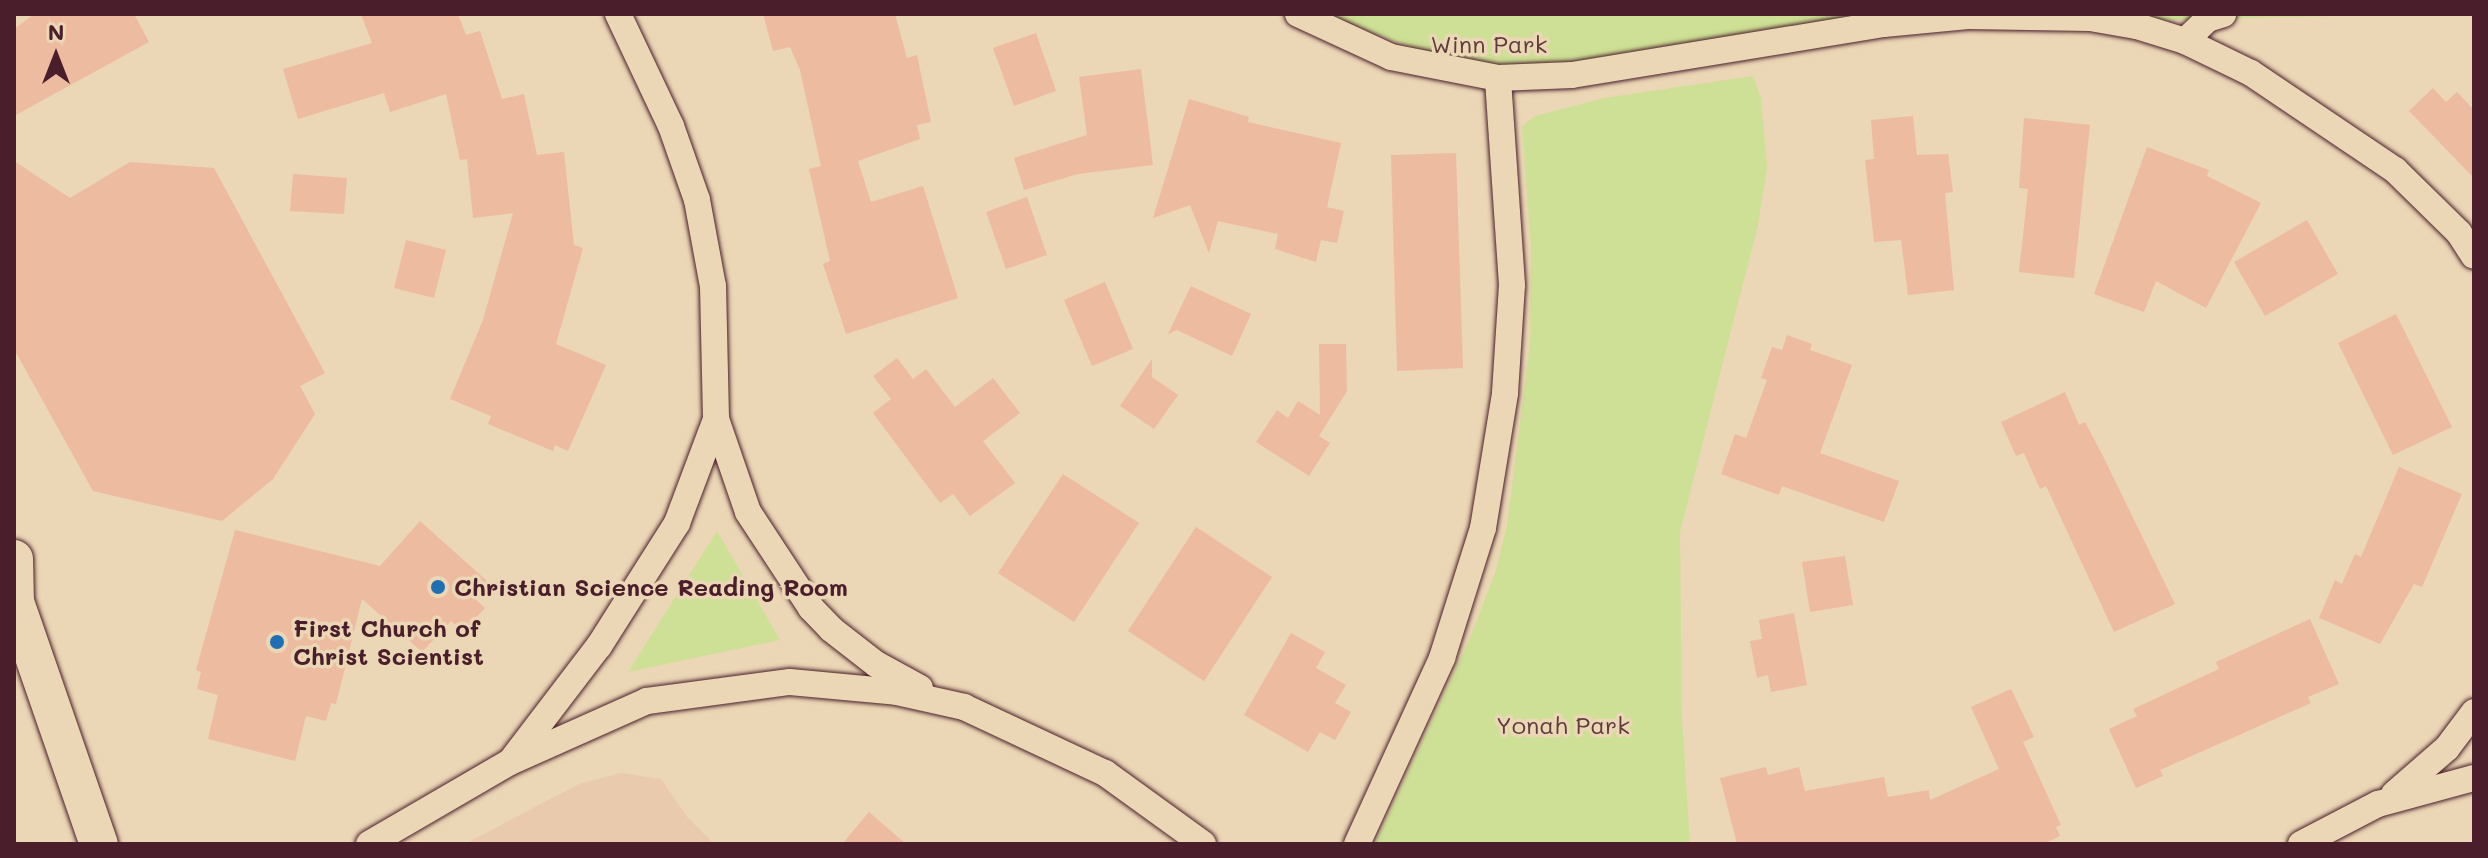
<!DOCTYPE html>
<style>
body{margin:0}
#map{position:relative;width:2488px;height:858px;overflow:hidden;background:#ebd6b5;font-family:Mali,sans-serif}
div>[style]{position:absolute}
.built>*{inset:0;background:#e9caac}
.green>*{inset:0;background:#cee095}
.building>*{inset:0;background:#edbba0}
.roads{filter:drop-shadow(0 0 2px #4a1f2b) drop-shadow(0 0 2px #4a1f2b)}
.street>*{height:26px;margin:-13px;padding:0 13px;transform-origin:13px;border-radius:13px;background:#ebd6b5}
.secondary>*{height:38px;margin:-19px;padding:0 19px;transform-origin:19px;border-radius:19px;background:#ebd6b5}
.dots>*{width:22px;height:22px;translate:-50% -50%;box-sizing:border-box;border:4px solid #ebd6b5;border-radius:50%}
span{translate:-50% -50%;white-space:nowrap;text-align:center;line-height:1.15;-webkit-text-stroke:7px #ebd6b5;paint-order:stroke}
.park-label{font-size:24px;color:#5e3c3b}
.poi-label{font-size:24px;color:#4a1f2b;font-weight:700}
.left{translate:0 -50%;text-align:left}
.frame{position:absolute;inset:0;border:16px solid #4a1f2b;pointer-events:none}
.north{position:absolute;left:16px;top:16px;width:80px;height:80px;-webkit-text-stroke:6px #ebd6b5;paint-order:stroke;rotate:0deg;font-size:22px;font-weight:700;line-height:32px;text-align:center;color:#4a1f2b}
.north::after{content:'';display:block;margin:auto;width:28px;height:36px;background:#4a1f2b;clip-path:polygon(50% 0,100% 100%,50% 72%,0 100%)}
</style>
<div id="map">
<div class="built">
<div style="clip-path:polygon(621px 773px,661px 779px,687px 817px,714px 844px,465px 844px,579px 784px)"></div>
</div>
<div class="green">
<div style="clip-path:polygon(1322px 14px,2411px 14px,1934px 26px,1489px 76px)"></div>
<div style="clip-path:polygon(1753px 76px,1761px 98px,1767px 167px,1758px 225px,1680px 532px,1682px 718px,1690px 844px,1375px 844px,1470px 638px,1495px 573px,1507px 525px,1530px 344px,1531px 248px,1522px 126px,1535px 116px,1604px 98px)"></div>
<div style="clip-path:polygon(717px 531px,780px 640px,628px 672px)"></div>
</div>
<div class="building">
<div style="clip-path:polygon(34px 14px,134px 14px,149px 42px,14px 116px,14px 29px)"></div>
<div style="clip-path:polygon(361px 14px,458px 14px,466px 35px,480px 31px,502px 99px,524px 94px,537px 155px,564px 152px,574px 245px,583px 248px,556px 344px,606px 365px,568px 451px,555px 445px,553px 451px,488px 424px,491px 416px,450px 399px,483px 320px,513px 213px,473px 218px,467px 159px,460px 160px,446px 94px,390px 112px,384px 93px,298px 119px,283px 69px,372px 43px)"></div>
<div style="clip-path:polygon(763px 14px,895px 14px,907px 58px,917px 55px,931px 122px,917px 125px,920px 139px,858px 161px,871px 202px,923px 186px,958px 298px,846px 334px,823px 264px,830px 261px,809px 169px,821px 166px,800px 70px,790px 47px,773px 51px)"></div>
<div style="clip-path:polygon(1036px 33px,1056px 91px,1014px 106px,993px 48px)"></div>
<div style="clip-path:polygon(1141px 69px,1153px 165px,1078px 174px,1024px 190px,1014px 158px,1087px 135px,1079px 77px)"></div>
<div style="clip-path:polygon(2433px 88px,2446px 102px,2457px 92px,2474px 110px,2474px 178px,2409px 111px)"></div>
<div style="clip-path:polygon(1189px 99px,1249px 117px,1248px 122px,1341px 143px,1327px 207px,1344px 211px,1337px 243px,1321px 240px,1316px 262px,1275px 249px,1278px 234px,1218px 221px,1209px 253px,1190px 205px,1153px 218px)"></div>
<div style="clip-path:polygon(1913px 116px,1917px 155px,1948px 154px,1953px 192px,1945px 193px,1954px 290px,1908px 295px,1901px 240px,1874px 242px,1865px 160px,1874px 159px,1871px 120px)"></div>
<div style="clip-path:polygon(2024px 118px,2090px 125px,2074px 278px,2019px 272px,2028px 189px,2019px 188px)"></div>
<div style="clip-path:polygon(2147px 147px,2209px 170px,2207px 176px,2261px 203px,2206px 308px,2156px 281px,2144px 312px,2094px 294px)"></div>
<div style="clip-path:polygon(1456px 153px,1463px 368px,1397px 371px,1391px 155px)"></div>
<div style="clip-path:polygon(14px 161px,70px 198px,130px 162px,214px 168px,325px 373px,300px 386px,315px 414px,273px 479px,222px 521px,93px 491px,14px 349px)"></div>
<div style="clip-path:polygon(293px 174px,347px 178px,344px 214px,290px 211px)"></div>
<div style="clip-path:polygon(1027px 197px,1047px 255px,1006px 269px,986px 212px)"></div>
<div style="clip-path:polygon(2307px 220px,2338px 274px,2265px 316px,2234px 262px)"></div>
<div style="clip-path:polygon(406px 240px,446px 250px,434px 298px,394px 288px)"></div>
<div style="clip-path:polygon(1105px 282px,1133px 349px,1092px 366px,1064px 300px)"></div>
<div style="clip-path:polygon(1191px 286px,1251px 314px,1232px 356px,1177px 330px,1168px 334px)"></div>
<div style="clip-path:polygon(2396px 314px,2452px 427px,2393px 455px,2338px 343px)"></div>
<div style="clip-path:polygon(1787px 335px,1812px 344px,1810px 350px,1852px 365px,1820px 453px,1899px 481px,1884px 522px,1782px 486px,1779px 495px,1721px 474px,1735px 434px,1746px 438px,1767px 380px,1761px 378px,1772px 347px,1782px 350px)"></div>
<div style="clip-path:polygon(1319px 344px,1346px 344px,1347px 391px,1319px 436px,1330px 443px,1309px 476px,1256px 442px,1277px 410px,1288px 418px,1298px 401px,1320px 415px)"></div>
<div style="clip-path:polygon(897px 358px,913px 379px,926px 369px,955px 407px,993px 378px,1020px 413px,983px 441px,1015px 483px,970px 516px,953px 494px,940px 503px,873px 413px,891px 399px,873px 376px)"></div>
<div style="clip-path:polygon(1152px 359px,1152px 377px,1178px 395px,1154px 429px,1120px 406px)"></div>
<div style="clip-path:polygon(2065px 392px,2079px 425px,2085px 422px,2103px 456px,2175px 604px,2114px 632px,2046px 486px,2040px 489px,2024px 453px,2016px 456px,2001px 422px)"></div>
<div style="clip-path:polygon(2399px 467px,2462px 494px,2422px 587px,2414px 584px,2380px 644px,2319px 618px,2335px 580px,2342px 584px,2355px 554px,2361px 557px)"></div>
<div style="clip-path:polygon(1063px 474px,1139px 523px,1074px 622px,998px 573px)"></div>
<div style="clip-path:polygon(420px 521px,487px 581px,473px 597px,485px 608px,463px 631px,451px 621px,422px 652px,362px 599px,336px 704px,331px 703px,326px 721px,306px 716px,295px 761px,208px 739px,218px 695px,197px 689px,201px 672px,196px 670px,235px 530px,380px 566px)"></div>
<div style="clip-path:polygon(1196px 527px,1272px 577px,1204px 681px,1128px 631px)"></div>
<div style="clip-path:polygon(1845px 556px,1853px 605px,1810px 612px,1802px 562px)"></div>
<div style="clip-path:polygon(1794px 613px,1807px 685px,1771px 692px,1768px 675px,1757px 678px,1750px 641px,1762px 639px,1759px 620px)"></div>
<div style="clip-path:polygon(2310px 619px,2339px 684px,2308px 697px,2311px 703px,2160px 770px,2163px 776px,2136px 788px,2109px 729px,2137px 716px,2133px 709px,2219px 669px,2216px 662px)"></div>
<div style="clip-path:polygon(1291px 633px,1325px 652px,1316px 668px,1346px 685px,1335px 703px,1351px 712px,1335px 740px,1320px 732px,1308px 752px,1244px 715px)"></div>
<div style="clip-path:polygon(2011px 689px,2034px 737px,2023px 742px,2061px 825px,2056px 827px,2060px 836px,2043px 844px,1737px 844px,1720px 778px,1766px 767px,1768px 775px,1799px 767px,1805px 791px,1884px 777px,1888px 797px,1929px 790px,1930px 800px,1999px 769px,1971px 707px)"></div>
<div style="clip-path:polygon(869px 812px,906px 844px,842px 844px)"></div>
</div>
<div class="roads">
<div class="street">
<div style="left:618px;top:14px;width:124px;rotate:64.7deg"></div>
<div style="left:671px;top:126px;width:78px;rotate:70.6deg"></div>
<div style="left:697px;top:200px;width:87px;rotate:79.5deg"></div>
<div style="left:713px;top:286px;width:133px;rotate:88.7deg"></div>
<div style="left:716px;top:419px;width:98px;rotate:71deg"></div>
<div style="left:748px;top:512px;width:115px;rotate:56.7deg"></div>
<div style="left:811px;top:608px;width:29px;rotate:46deg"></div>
<div style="left:831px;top:629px;width:57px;rotate:37.9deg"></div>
<div style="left:876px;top:664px;width:50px;rotate:28.6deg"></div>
<div style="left:1298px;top:14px;width:102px;rotate:24.8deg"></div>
<div style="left:1391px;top:57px;width:109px;rotate:11.1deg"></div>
<div style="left:1498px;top:78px;width:74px;rotate:-2.3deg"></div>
<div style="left:1572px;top:75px;width:316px;rotate:-9.3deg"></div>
<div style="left:1884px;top:24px;width:84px;rotate:-5.4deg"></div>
<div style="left:1968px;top:16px;width:122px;rotate:0.9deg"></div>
<div style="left:2090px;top:18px;width:48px;rotate:9.7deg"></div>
<div style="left:2137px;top:26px;width:50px;rotate:17.4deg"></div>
<div style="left:2185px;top:41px;width:73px;rotate:25.9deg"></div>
<div style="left:2251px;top:73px;width:174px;rotate:34deg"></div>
<div style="left:2395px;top:170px;width:90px;rotate:44.5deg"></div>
<div style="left:2459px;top:233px;width:27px;rotate:57deg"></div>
<div style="left:2185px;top:41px;width:32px;rotate:-44deg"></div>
<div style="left:2208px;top:19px;width:16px;rotate:-18deg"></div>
<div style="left:514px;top:757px;width:140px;rotate:-52.6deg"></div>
<div style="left:599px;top:646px;width:146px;rotate:-57.6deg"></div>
<div style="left:677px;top:523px;width:111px;rotate:-69.4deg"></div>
<div style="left:2394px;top:794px;width:70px;rotate:-41deg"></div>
<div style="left:2447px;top:748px;width:45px;rotate:-53.1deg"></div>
<div style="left:369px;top:844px;width:163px;rotate:-30.2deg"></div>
<div style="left:510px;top:762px;width:150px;rotate:-24deg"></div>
<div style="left:647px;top:701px;width:144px;rotate:-7.6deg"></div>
<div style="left:790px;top:682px;width:107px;rotate:5.3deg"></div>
<div style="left:897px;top:692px;width:69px;rotate:12.6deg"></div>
<div style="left:964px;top:707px;width:156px;rotate:25.1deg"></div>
<div style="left:1105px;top:773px;width:121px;rotate:35.9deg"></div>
<div style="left:1357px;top:844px;width:205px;rotate:-65.4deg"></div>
<div style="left:1442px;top:658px;width:136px;rotate:-72.5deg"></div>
<div style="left:1483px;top:528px;width:137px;rotate:-80.7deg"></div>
<div style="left:1505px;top:393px;width:108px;rotate:-86.3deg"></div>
<div style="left:1512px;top:285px;width:207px;rotate:-93.9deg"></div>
<div style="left:2301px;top:844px;width:87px;rotate:-27.5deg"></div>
<div style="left:2378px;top:804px;width:99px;rotate:-15.2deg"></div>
</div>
<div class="secondary">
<div style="left:14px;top:559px;width:43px;rotate:88.7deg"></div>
<div style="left:15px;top:602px;width:256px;rotate:70.9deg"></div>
</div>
</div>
<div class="dots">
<div style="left:438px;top:587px;background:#1f6fb2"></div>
<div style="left:277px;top:642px;background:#1f6fb2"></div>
</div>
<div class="park-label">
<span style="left:1489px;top:44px">Winn Park</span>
<span style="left:1563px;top:725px">Yonah Park</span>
</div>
<div class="poi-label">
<span class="left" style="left:454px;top:587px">Christian Science Reading Room</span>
<span class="left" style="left:293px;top:642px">First Church of<br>Christ Scientist</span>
</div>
<div class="frame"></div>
<div class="north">N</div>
</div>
